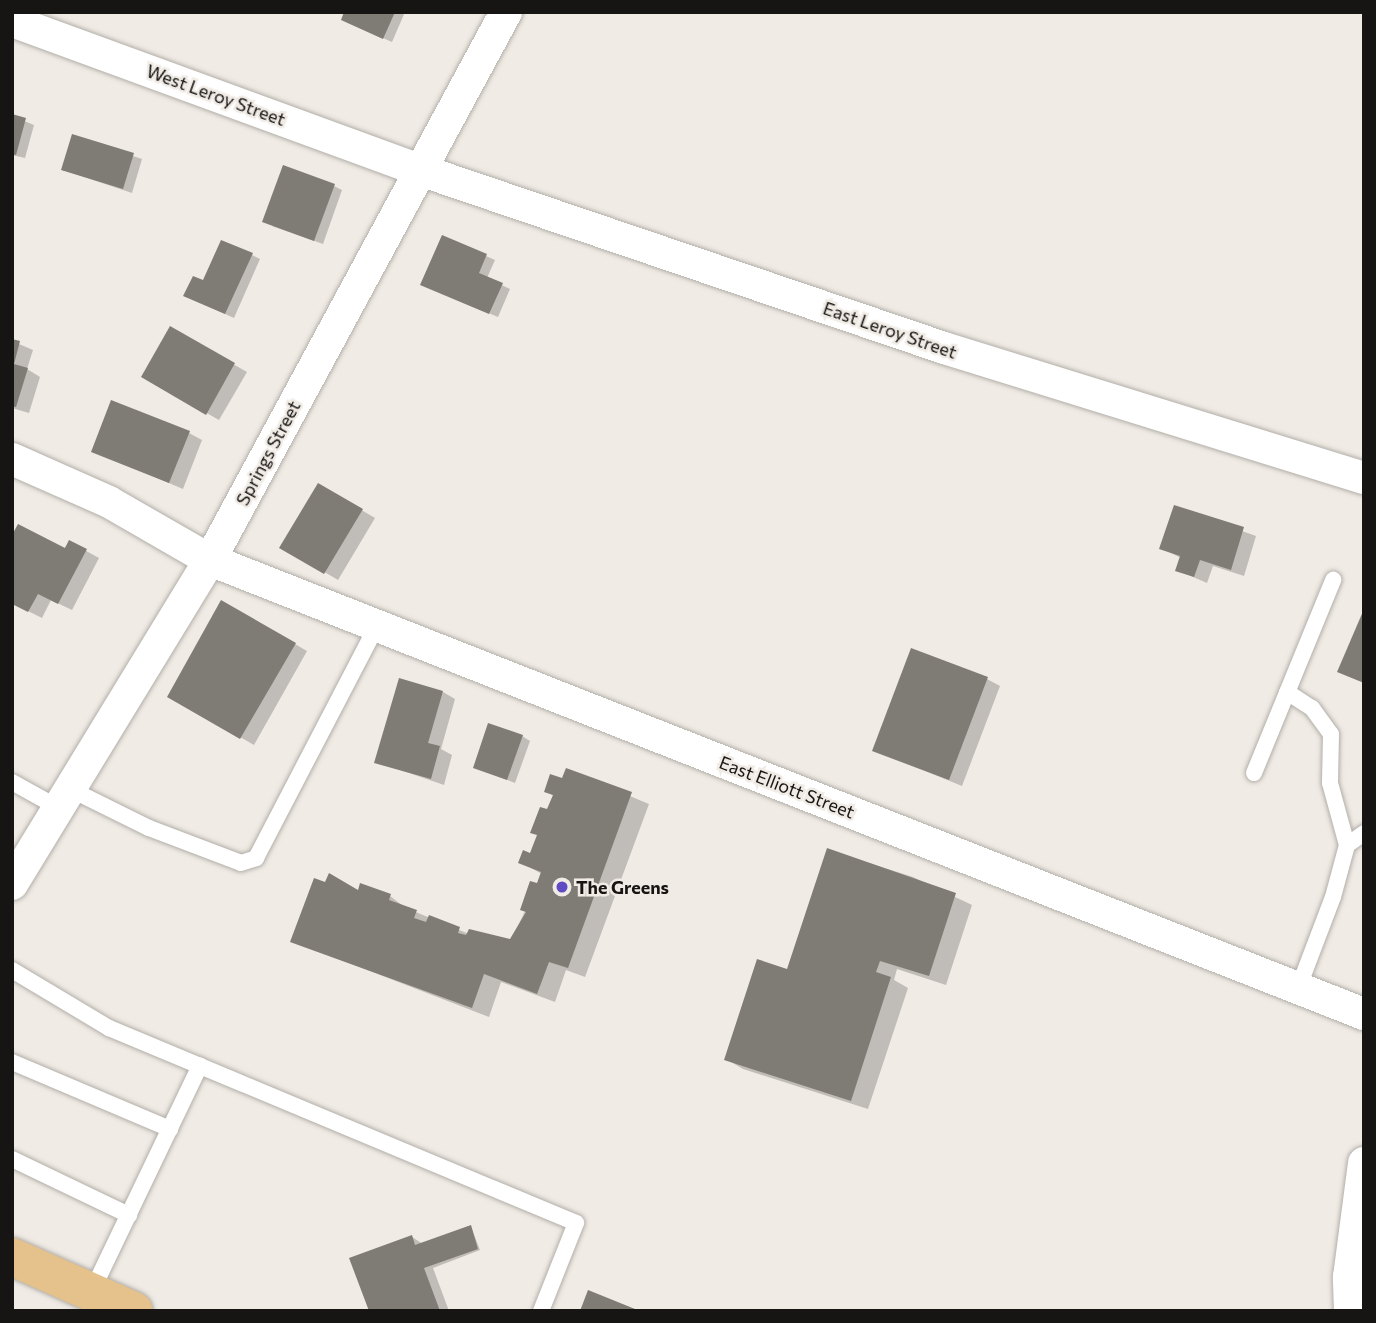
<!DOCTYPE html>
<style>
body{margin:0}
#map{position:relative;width:1376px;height:1323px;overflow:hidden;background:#f0ebe5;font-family:Commissioner,sans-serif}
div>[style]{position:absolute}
.shadow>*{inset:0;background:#0003}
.building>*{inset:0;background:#7f7b75}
.roads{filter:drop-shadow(0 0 2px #b2aea8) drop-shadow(0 0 2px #b2aea8)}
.lane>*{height:16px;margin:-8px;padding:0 8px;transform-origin:8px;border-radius:8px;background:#fff}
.street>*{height:32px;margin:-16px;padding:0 16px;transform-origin:16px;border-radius:16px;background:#fff}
.primary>*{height:38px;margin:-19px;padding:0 19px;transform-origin:19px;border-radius:19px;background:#e5c28b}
.dots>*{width:19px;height:19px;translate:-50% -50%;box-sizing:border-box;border:4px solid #f0ebe5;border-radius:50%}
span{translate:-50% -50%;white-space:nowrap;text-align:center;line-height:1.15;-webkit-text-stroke:5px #f0ebe5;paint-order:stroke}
.street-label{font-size:18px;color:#171513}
.poi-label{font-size:18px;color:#171513;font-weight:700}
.left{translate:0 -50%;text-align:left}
.frame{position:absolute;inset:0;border:14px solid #171513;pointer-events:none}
</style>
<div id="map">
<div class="shadow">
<div style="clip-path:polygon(346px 12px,405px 12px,392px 42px,351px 24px)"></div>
<div style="clip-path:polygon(12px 116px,34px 125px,25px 158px,12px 155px)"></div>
<div style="clip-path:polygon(73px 136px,142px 159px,132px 193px,63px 170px)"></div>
<div style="clip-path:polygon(334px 186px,342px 190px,323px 244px,272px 226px)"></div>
<div style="clip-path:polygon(443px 237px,495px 260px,487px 278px,510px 289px,498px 317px,431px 289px)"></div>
<div style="clip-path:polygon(252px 255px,260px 259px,234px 318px,194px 300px,204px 282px)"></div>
<div style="clip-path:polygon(170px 328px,247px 372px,219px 420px,143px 377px)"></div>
<div style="clip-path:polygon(12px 341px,33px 350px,27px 369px,40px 377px,29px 413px,12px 408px)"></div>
<div style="clip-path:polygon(189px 433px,202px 440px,183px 489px,93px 451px)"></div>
<div style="clip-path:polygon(319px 485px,375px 518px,338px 580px,282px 547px)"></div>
<div style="clip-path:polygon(1175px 507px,1256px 536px,1244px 576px,1213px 566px,1207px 583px,1177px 570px,1181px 558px,1161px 548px)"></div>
<div style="clip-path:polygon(70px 542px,99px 558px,72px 610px,51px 600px,42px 618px,12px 603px)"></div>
<div style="clip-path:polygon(222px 602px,307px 651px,254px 745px,169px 696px)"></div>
<div style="clip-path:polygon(987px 679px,1000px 686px,962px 786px,874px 750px)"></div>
<div style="clip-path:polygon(443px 692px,455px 699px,441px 749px,452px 755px,444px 785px,377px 762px)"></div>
<div style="clip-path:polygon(522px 736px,530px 741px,515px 783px,475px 767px)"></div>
<div style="clip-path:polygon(567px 770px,649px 804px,585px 977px,566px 970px,555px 1002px,501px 982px,489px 1017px,292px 941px,359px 892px,390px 896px,406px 908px,469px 934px,511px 941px,542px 874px,520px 862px,531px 855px,554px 796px,546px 791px,563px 780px)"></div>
<div style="clip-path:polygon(828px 850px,913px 877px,972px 905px,946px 985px,897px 969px,894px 980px,908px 988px,868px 1109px,743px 1069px,726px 1059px,788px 972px)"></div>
<div style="clip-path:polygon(471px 1227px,480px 1250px,433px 1268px,449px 1311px,371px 1311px,412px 1237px,423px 1244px)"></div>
</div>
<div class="building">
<div style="clip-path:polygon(344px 12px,395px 12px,383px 39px,341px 20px)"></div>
<div style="clip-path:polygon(12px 114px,26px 118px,16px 155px,12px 154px)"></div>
<div style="clip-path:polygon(72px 134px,134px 153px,123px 189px,61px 170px)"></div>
<div style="clip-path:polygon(283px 165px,335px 184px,314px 241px,262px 222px)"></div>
<div style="clip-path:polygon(442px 235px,487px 254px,479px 273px,503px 283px,489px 314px,420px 285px)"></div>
<div style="clip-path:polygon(221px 240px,253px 253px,225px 314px,183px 296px,193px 276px,203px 280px)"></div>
<div style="clip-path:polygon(170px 326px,235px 363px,206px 415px,141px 377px)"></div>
<div style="clip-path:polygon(12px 339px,20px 341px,14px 364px,28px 368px,16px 407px,12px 406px)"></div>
<div style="clip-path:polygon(111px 400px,190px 431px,169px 483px,91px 452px)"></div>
<div style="clip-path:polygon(318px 483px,363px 509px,324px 574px,279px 548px)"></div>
<div style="clip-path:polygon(1174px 505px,1244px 527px,1231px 570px,1200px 560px,1194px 577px,1175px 571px,1180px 556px,1159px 549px)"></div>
<div style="clip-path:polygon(18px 524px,65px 548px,69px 540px,87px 549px,58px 604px,38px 594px,28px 612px,12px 604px,12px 535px)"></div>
<div style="clip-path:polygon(221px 600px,296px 643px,240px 739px,167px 697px)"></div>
<div style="clip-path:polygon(1364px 609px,1364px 683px,1337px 672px)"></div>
<div style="clip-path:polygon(911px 648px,988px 677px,949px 780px,872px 751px)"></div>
<div style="clip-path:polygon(399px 678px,443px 691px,428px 743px,440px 746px,431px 779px,374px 763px)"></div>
<div style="clip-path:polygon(488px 723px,523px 735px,507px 780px,473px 768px)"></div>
<div style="clip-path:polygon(566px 768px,632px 792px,568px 968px,549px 962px,537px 994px,484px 974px,472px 1008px,290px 942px,314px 878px,325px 882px,329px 873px,358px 890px,360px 883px,391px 894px,389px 900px,417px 910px,414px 918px,426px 922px,429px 915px,460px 927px,458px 933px,466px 935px,469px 929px,510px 939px,526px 912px,520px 910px,530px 881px,537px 883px,541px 872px,518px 863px,523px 850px,530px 853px,537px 835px,530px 833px,540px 807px,547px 809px,553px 795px,544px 792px,550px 774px,562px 778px)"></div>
<div style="clip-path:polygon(827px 848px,956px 893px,929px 976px,880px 961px,876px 972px,891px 977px,851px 1101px,724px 1060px,757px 959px,787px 969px)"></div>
<div style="clip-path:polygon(471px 1225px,478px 1249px,424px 1268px,440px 1311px,369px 1311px,349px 1258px,412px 1235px,415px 1245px)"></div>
<div style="clip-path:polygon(588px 1290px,640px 1311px,580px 1311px)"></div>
</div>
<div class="roads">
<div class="lane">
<div style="left:1287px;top:692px;width:30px;rotate:33deg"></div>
<div style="left:1312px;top:708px;width:32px;rotate:54deg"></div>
<div style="left:1331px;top:734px;width:49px;rotate:91.2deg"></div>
<div style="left:1330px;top:783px;width:64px;rotate:74.7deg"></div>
<div style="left:1254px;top:773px;width:209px;rotate:-67.7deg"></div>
<div style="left:12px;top:782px;width:54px;rotate:29deg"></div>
<div style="left:70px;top:789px;width:88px;rotate:26.3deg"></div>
<div style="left:149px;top:828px;width:98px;rotate:20.8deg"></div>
<div style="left:241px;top:863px;width:16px;rotate:-18deg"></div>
<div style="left:256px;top:858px;width:262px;rotate:-62.5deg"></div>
<div style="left:12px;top:970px;width:113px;rotate:30.9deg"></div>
<div style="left:109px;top:1028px;width:506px;rotate:22.66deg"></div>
<div style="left:576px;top:1223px;width:95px;rotate:111.7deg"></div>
<div style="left:1298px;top:989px;width:98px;rotate:-69.2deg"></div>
<div style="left:1333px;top:897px;width:54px;rotate:-74.9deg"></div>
<div style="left:1347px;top:845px;width:21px;rotate:-35deg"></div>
<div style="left:12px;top:1062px;width:172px;rotate:23deg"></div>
<div style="left:12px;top:1159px;width:130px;rotate:25.6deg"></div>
<div style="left:92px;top:1291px;width:250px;rotate:-64.4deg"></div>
</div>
<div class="street">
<div style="left:12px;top:21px;width:434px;rotate:20.1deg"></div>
<div style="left:420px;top:170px;width:553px;rotate:18.76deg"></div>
<div style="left:944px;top:348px;width:440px;rotate:17.2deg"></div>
<div style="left:12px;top:459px;width:106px;rotate:23.9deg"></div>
<div style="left:109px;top:502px;width:116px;rotate:29.9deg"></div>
<div style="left:210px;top:560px;width:1240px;rotate:21.48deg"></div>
<div style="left:12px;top:884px;width:380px;rotate:-58.6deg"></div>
<div style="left:210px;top:560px;width:623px;rotate:-61.62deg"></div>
<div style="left:1350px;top:1311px;width:34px;rotate:-92deg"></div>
<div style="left:1349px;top:1277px;width:115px;rotate:-82.5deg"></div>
</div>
<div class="primary">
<div style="left:12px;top:1257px;width:133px;rotate:23.9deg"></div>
</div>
</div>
<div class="dots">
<div style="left:562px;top:887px;background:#5e4ac2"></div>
</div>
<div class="street-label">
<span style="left:216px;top:95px;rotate:20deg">West Leroy Street</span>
<span style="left:890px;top:330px;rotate:19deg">East Leroy Street</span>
<span style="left:268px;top:453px;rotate:-62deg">Springs Street</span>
<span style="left:787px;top:787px;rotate:21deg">East Elliott Street</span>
</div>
<div class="poi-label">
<span class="left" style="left:576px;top:887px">The Greens</span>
</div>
<div class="frame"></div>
</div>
